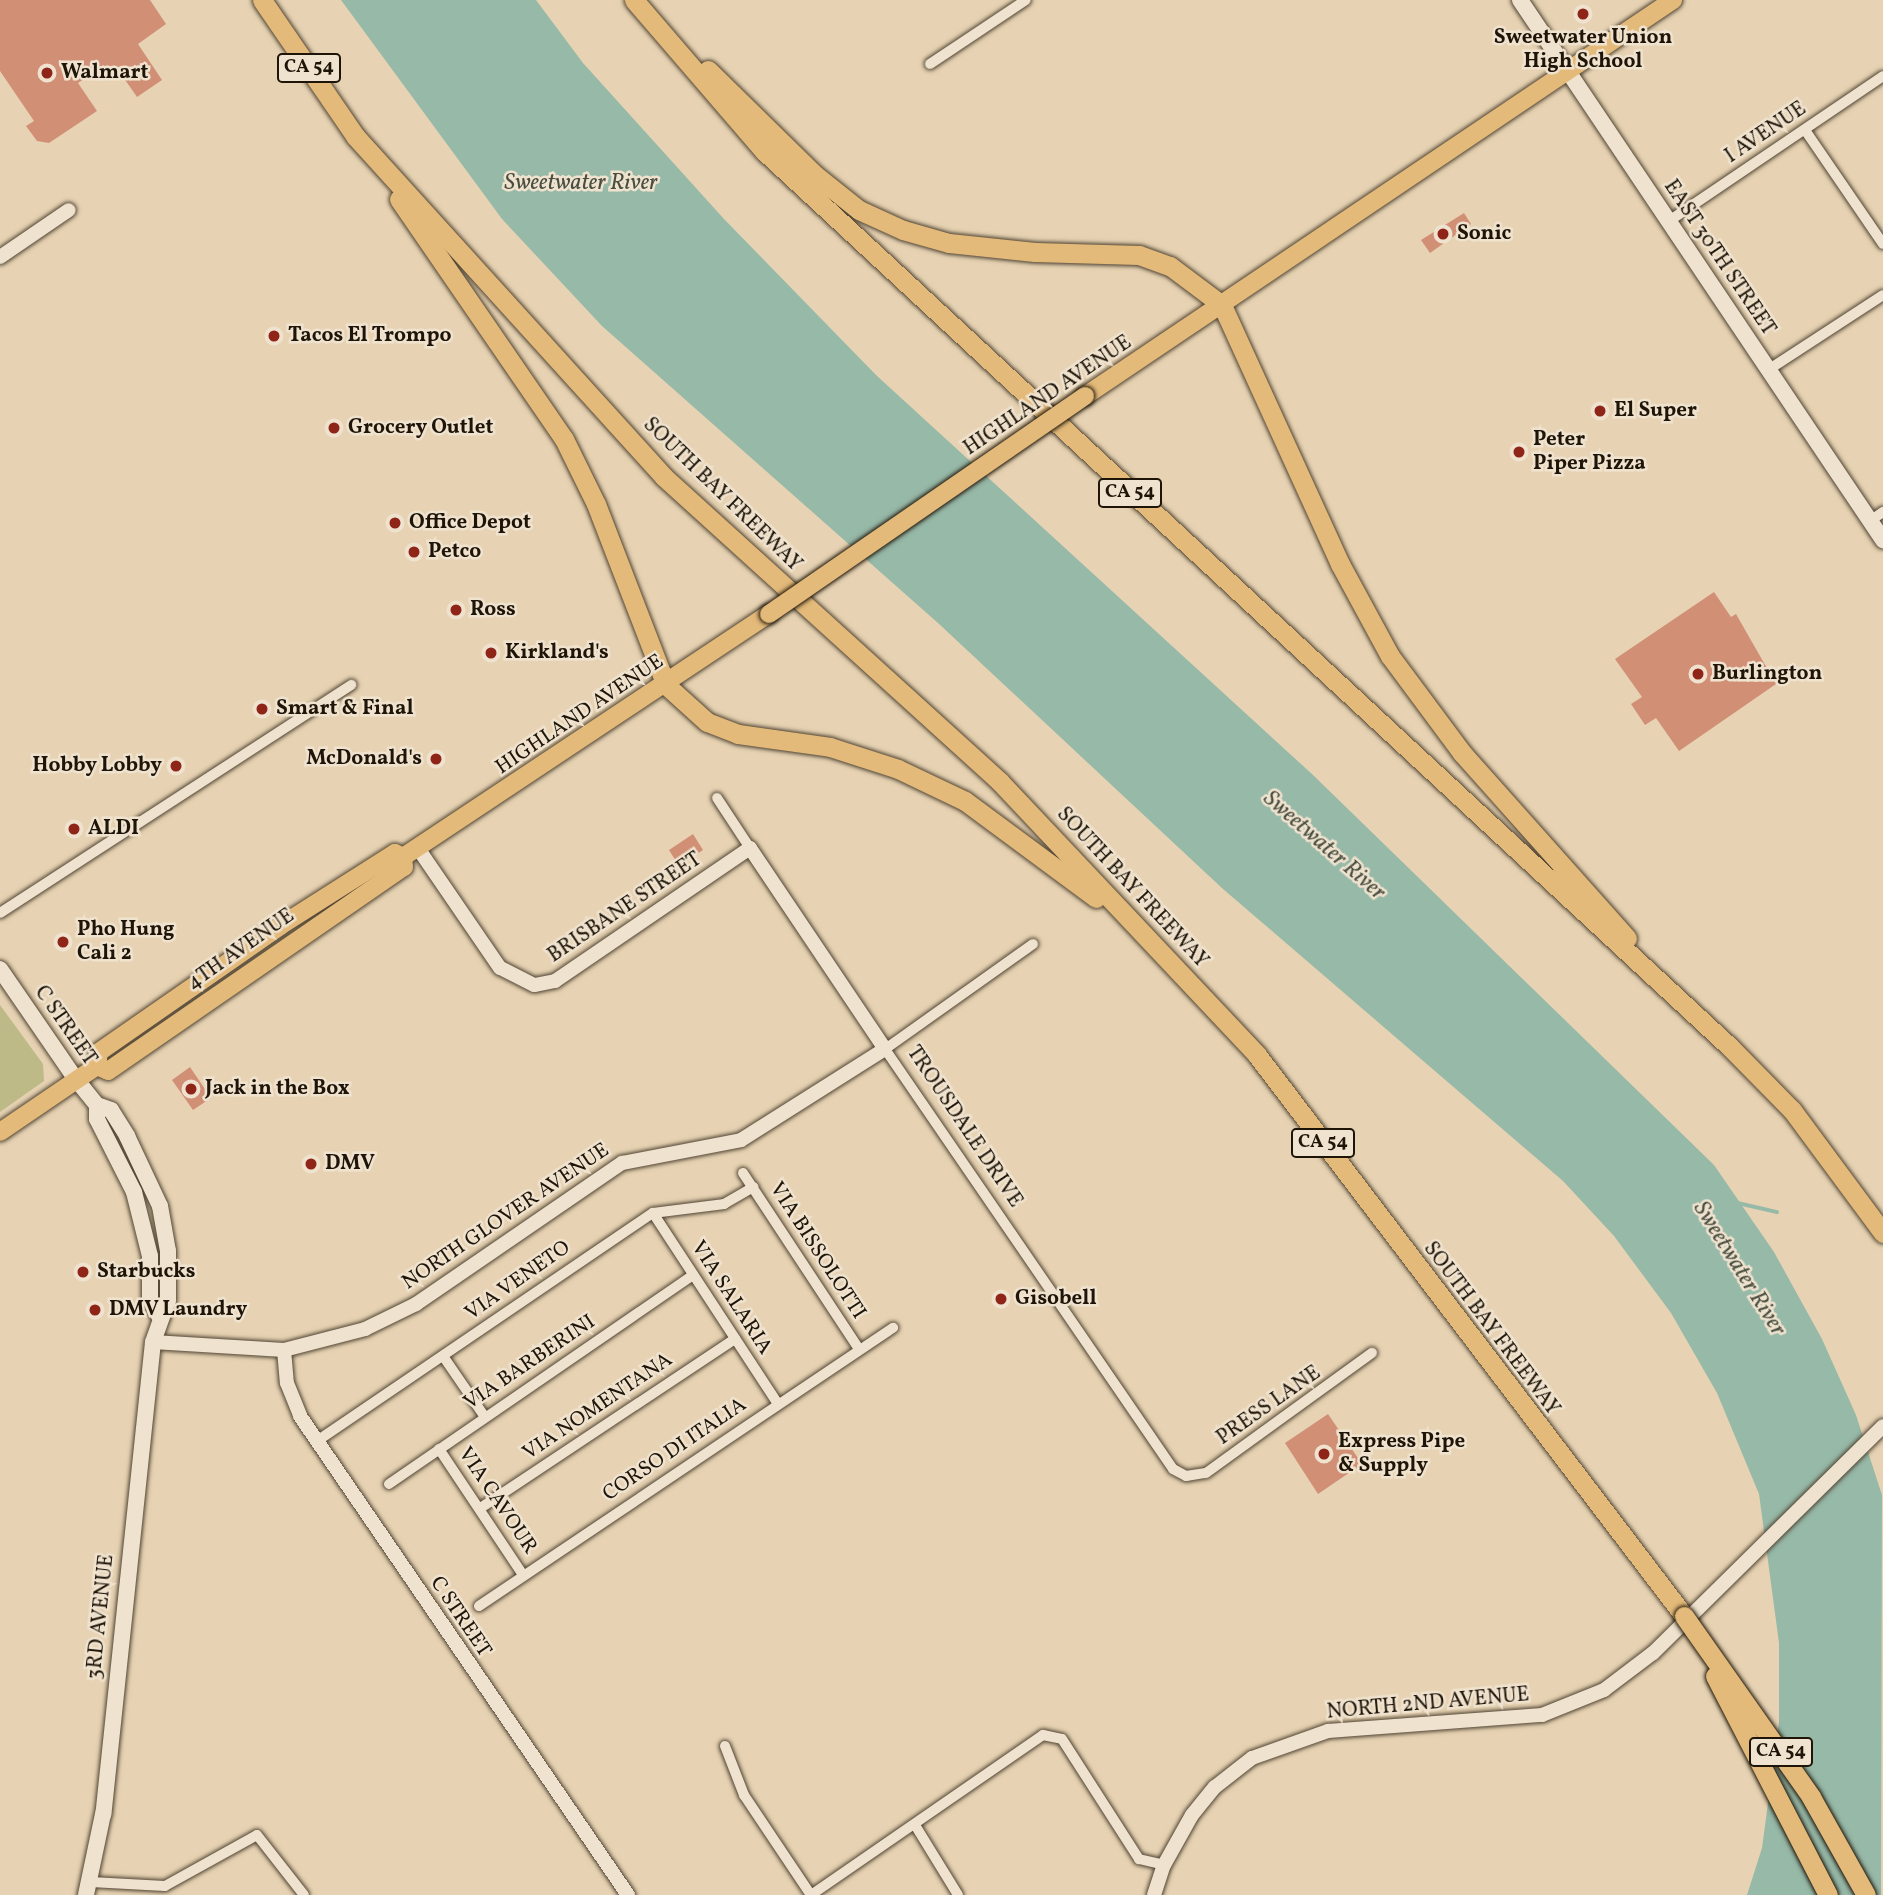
<!DOCTYPE html>
<style>
body{margin:0}
#map{position:relative;width:1883px;height:1895px;overflow:hidden;background:#e7d3b3;font-family:Vollkorn,serif}
div>[style]{position:absolute}
.green>*{inset:0;background:#bdba87}
.water>*{inset:0;background:#97b9a8}
.stream>*{height:3.5px;margin:-1.75px;padding:0 1.75px;transform-origin:1.75px;border-radius:1.75px;background:#97b9a8}
.building>*{inset:0;background:#d18f76}
.roads{filter:drop-shadow(0 0 2px #504433) drop-shadow(0 0 2px #504433)}
.minor>*{height:10px;margin:-5px;padding:0 5px;transform-origin:5px;border-radius:5px;background:#efe2ce}
.tertiary>*{height:14px;margin:-7px;padding:0 7px;transform-origin:7px;border-radius:7px;background:#efe2ce}
.secondary>*{height:16px;margin:-8px;padding:0 8px;transform-origin:8px;border-radius:8px;background:#efe2ce}
.primary>*{height:18px;margin:-9px;padding:0 9px;transform-origin:9px;border-radius:9px;background:#e4ba7a}
.motorway>*{height:19px;margin:-9.5px;padding:0 9.5px;transform-origin:9.5px;border-radius:9.5px;background:#e4ba7a}
.bridges{filter:drop-shadow(0 0 2px #1e1508) drop-shadow(0 0 2px #1e1508)}
.primary-bridge>*{height:18px;margin:-9px;padding:0 9px;transform-origin:9px;border-radius:9px;background:#e4ba7a}
.motorway-bridge>*{height:19px;margin:-9.5px;padding:0 9.5px;transform-origin:9.5px;border-radius:9.5px;background:#e4ba7a}
.dots>*{width:19px;height:19px;translate:-50% -50%;box-sizing:border-box;border:4px solid #efe2ce;border-radius:50%}
span{translate:-50% -50%;white-space:nowrap;text-align:center;line-height:1.15;-webkit-text-stroke:5px #efe2ce;paint-order:stroke}
.shield-label span{padding:2px 5px;background:#efe2ce;border:2px solid;border-radius:5px;-webkit-text-stroke-width:0}
.shield-label{font-size:19px;color:#1e1508;font-weight:700}
.poi-label{font-size:21px;color:#1e1508;font-weight:700}
.left{translate:0 -50%;text-align:left}
.right{translate:-100% -50%;text-align:right}
.street-label{font-size:21px;color:#1e1508}
.water-label{font-size:23px;color:#484e40;font-style:italic}
</style>
<div id="map">
<div class="green">
<div style="clip-path:polygon(0 1005px,43px 1064px,44px 1081px,0 1112px)"></div>
</div>
<div class="water">
<div style="clip-path:polygon(341px 0,536px 0,583px 63px,724px 219px,876px 375px,1313px 775px,1714px 1165px,1774px 1252px,1822px 1339px,1856px 1415px,1882px 1495px,1881px 1895px,1747px 1895px,1762px 1848px,1779px 1722px,1779px 1643px,1759px 1494px,1717px 1393px,1671px 1313px,1614px 1236px,1563px 1181px,1223px 889px,938px 623px,602px 326px,502px 219px)"></div>
</div>
<div class="stream">
<div style="left:1738px;top:1203px;width:40px;rotate:13deg"></div>
</div>
<div class="building">
<div style="clip-path:polygon(0 0,150px 0,166px 24px,138px 44px,162px 80px,137px 97px,121px 74px,113px 80px,103px 66px,78px 83px,97px 111px,49px 143px,37px 141px,26px 126px,34px 121px,0 71px)"></div>
<div style="clip-path:polygon(1464px 213px,1471px 224px,1430px 253px,1421px 240px)"></div>
<div style="clip-path:polygon(1714px 592px,1731px 617px,1736px 614px,1776px 684px,1679px 751px,1656px 718px,1645px 725px,1631px 704px,1642px 697px,1615px 659px)"></div>
<div style="clip-path:polygon(693px 834px,703px 850px,679px 866px,669px 850px)"></div>
<div style="clip-path:polygon(190px 1067px,211px 1098px,193px 1110px,172px 1080px)"></div>
<div style="clip-path:polygon(1328px 1414px,1362px 1464px,1318px 1494px,1285px 1443px)"></div>
</div>
<div class="roads">
<div class="minor">
<div style="left:930px;top:64px;width:115px;rotate:-33.7deg"></div>
<div style="left:1805px;top:130px;width:138px;rotate:55.6deg"></div>
<div style="left:1669px;top:221px;width:258px;rotate:-34.1deg"></div>
<div style="left:1768px;top:370px;width:137px;rotate:-33.1deg"></div>
<div style="left:1870px;top:521px;width:16px;rotate:-35deg"></div>
<div style="left:717px;top:798px;width:60px;rotate:56.6deg"></div>
<div style="left:0;top:913px;width:419px;rotate:-33deg"></div>
<div style="left:1033px;top:944px;width:181px;rotate:144.6deg"></div>
<div style="left:885px;top:1049px;width:509px;rotate:55.56deg"></div>
<div style="left:1173px;top:1469px;width:15px;rotate:28deg"></div>
<div style="left:1186px;top:1476px;width:20px;rotate:-9deg"></div>
<div style="left:1206px;top:1473px;width:205px;rotate:-35.9deg"></div>
<div style="left:743px;top:1173px;width:211px;rotate:56.6deg"></div>
<div style="left:653px;top:1213px;width:228px;rotate:56.8deg"></div>
<div style="left:443px;top:1356px;width:74px;rotate:55.5deg"></div>
<div style="left:317px;top:1441px;width:406px;rotate:-34.2deg"></div>
<div style="left:653px;top:1213px;width:72px;rotate:-7.2deg"></div>
<div style="left:724px;top:1204px;width:34px;rotate:-30deg"></div>
<div style="left:439px;top:1449px;width:151px;rotate:56.3deg"></div>
<div style="left:389px;top:1484px;width:369px;rotate:-34.5deg"></div>
<div style="left:482px;top:1507px;width:304px;rotate:-33.6deg"></div>
<div style="left:479px;top:1606px;width:499px;rotate:-33.9deg"></div>
<div style="left:725px;top:1746px;width:53px;rotate:68.8deg"></div>
<div style="left:744px;top:1795px;width:120px;rotate:56.2deg"></div>
<div style="left:915px;top:1825px;width:82px;rotate:58.4deg"></div>
<div style="left:91px;top:1882px;width:74px;rotate:3.1deg"></div>
<div style="left:165px;top:1886px;width:105px;rotate:-29deg"></div>
<div style="left:257px;top:1835px;width:76px;rotate:51.9deg"></div>
<div style="left:811px;top:1895px;width:282px;rotate:-34.6deg"></div>
<div style="left:1043px;top:1735px;width:19px;rotate:12deg"></div>
<div style="left:1062px;top:1739px;width:143px;rotate:57.3deg"></div>
<div style="left:1139px;top:1859px;width:26px;rotate:13deg"></div>
</div>
<div class="tertiary">
<div style="left:0;top:257px;width:83px;rotate:-34.3deg"></div>
<div style="left:153px;top:1342px;width:131px;rotate:3.5deg"></div>
<div style="left:284px;top:1350px;width:84px;rotate:-14.5deg"></div>
<div style="left:365px;top:1329px;width:57px;rotate:-26.1deg"></div>
<div style="left:416px;top:1304px;width:250px;rotate:-34.4deg"></div>
<div style="left:622px;top:1163px;width:121px;rotate:-10.9deg"></div>
<div style="left:741px;top:1140px;width:170px;rotate:-32.3deg"></div>
<div style="left:885px;top:1049px;width:242px;rotate:-123.9deg"></div>
<div style="left:750px;top:848px;width:236px;rotate:145.7deg"></div>
<div style="left:555px;top:981px;width:21px;rotate:169deg"></div>
<div style="left:534px;top:985px;width:38px;rotate:-153deg"></div>
<div style="left:500px;top:968px;width:147px;rotate:-124.4deg"></div>
<div style="left:284px;top:1350px;width:33px;rotate:85deg"></div>
<div style="left:287px;top:1383px;width:35px;rotate:68deg"></div>
<div style="left:300px;top:1416px;width:581px;rotate:55.6deg"></div>
<div style="left:1154px;top:1895px;width:32px;rotate:-72deg"></div>
<div style="left:1164px;top:1865px;width:57px;rotate:-60.8deg"></div>
<div style="left:1192px;top:1815px;width:36px;rotate:-51deg"></div>
<div style="left:1215px;top:1787px;width:47px;rotate:-38.1deg"></div>
<div style="left:1252px;top:1758px;width:81px;rotate:-19.6deg"></div>
<div style="left:1328px;top:1731px;width:215px;rotate:-4.3deg"></div>
<div style="left:1542px;top:1715px;width:67px;rotate:-22deg"></div>
<div style="left:1604px;top:1690px;width:61px;rotate:-37.1deg"></div>
<div style="left:1653px;top:1653px;width:323px;rotate:-44.6deg"></div>
</div>
<div class="secondary">
<div style="left:1520px;top:0;width:651px;rotate:56.09deg"></div>
<div style="left:0;top:969px;width:132px;rotate:55.5deg"></div>
<div style="left:75px;top:1078px;width:35px;rotate:51deg"></div>
<div style="left:97px;top:1105px;width:15px;rotate:20deg"></div>
<div style="left:111px;top:1110px;width:31px;rotate:58deg"></div>
<div style="left:127px;top:1136px;width:77px;rotate:64.8deg"></div>
<div style="left:160px;top:1206px;width:46px;rotate:79.9deg"></div>
<div style="left:168px;top:1251px;width:49px;rotate:90deg"></div>
<div style="left:168px;top:1300px;width:45px;rotate:109.7deg"></div>
<div style="left:153px;top:1342px;width:475px;rotate:96deg"></div>
<div style="left:103px;top:1814px;width:83px;rotate:101.9deg"></div>
<div style="left:97px;top:1105px;width:14px;rotate:90deg"></div>
<div style="left:97px;top:1119px;width:82px;rotate:63.1deg"></div>
<div style="left:134px;top:1192px;width:66px;rotate:76deg"></div>
<div style="left:150px;top:1256px;width:43px;rotate:90deg"></div>
<div style="left:150px;top:1299px;width:19px;rotate:62deg"></div>
</div>
<div class="primary">
<div style="left:1085px;top:396px;width:709px;rotate:-33.96deg"></div>
<div style="left:403px;top:857px;width:439px;rotate:-33.6deg"></div>
<div style="left:97px;top:1066px;width:12px;rotate:24deg"></div>
<div style="left:108px;top:1071px;width:359px;rotate:-34.6deg"></div>
<div style="left:404px;top:867px;width:10px;rotate:-96deg"></div>
<div style="left:97px;top:1066px;width:14px;rotate:-82deg"></div>
<div style="left:99px;top:1052px;width:221px;rotate:-34.8deg"></div>
<div style="left:280px;top:926px;width:136px;rotate:-32.4deg"></div>
<div style="left:395px;top:853px;width:9px;rotate:27deg"></div>
<div style="left:0;top:1132px;width:117px;rotate:-34.2deg"></div>
</div>
<div class="motorway">
<div style="left:262px;top:0;width:165px;rotate:55.6deg"></div>
<div style="left:355px;top:136px;width:460px;rotate:47.8deg"></div>
<div style="left:664px;top:477px;width:454px;rotate:42.2deg"></div>
<div style="left:1000px;top:782px;width:375px;rotate:46.7deg"></div>
<div style="left:1257px;top:1055px;width:705px;rotate:52.72deg"></div>
<div style="left:634px;top:0;width:199px;rotate:49.3deg"></div>
<div style="left:764px;top:151px;width:1318px;rotate:42.85deg"></div>
<div style="left:1730px;top:1047px;width:88px;rotate:45.5deg"></div>
<div style="left:1792px;top:1110px;width:153px;rotate:53.5deg"></div>
<div style="left:708px;top:70px;width:150px;rotate:44.5deg"></div>
<div style="left:815px;top:175px;width:56px;rotate:38.5deg"></div>
<div style="left:859px;top:210px;width:48px;rotate:24.4deg"></div>
<div style="left:903px;top:230px;width:48px;rotate:15.8deg"></div>
<div style="left:949px;top:243px;width:86px;rotate:6deg"></div>
<div style="left:1035px;top:252px;width:104px;rotate:1.7deg"></div>
<div style="left:1139px;top:255px;width:33px;rotate:20deg"></div>
<div style="left:1170px;top:266px;width:65px;rotate:36.9deg"></div>
<div style="left:1222px;top:305px;width:285px;rotate:65.5deg"></div>
<div style="left:1340px;top:564px;width:105px;rotate:61.5deg"></div>
<div style="left:1390px;top:656px;width:121px;rotate:53.4deg"></div>
<div style="left:1462px;top:753px;width:248px;rotate:48.3deg"></div>
<div style="left:399px;top:199px;width:291px;rotate:55.5deg"></div>
<div style="left:564px;top:439px;width:72px;rotate:63.8deg"></div>
<div style="left:596px;top:504px;width:194px;rotate:68.9deg"></div>
<div style="left:666px;top:685px;width:55px;rotate:42.1deg"></div>
<div style="left:707px;top:722px;width:33px;rotate:21deg"></div>
<div style="left:738px;top:734px;width:93px;rotate:8deg"></div>
<div style="left:830px;top:747px;width:71px;rotate:17.9deg"></div>
<div style="left:898px;top:769px;width:74px;rotate:25.5deg"></div>
<div style="left:965px;top:801px;width:163px;rotate:36.5deg"></div>
</div>
</div>
<div class="bridges">
<div class="primary-bridge">
<div style="left:769px;top:614px;width:384px;rotate:-34.6deg"></div>
</div>
<div class="motorway-bridge">
<div style="left:1684px;top:1616px;width:221px;rotate:54.9deg"></div>
<div style="left:1811px;top:1797px;width:112px;rotate:60.7deg"></div>
<div style="left:1715px;top:1676px;width:246px;rotate:62.7deg"></div>
</div>
</div>
<div class="dots">
<div style="left:1583px;top:14px;background:#8f2418"></div>
<div style="left:47px;top:73px;background:#8f2418"></div>
<div style="left:1443px;top:234px;background:#8f2418"></div>
<div style="left:274px;top:336px;background:#8f2418"></div>
<div style="left:1600px;top:411px;background:#8f2418"></div>
<div style="left:334px;top:428px;background:#8f2418"></div>
<div style="left:1519px;top:452px;background:#8f2418"></div>
<div style="left:395px;top:523px;background:#8f2418"></div>
<div style="left:414px;top:552px;background:#8f2418"></div>
<div style="left:456px;top:610px;background:#8f2418"></div>
<div style="left:491px;top:653px;background:#8f2418"></div>
<div style="left:1698px;top:674px;background:#8f2418"></div>
<div style="left:262px;top:709px;background:#8f2418"></div>
<div style="left:436px;top:759px;background:#8f2418"></div>
<div style="left:176px;top:766px;background:#8f2418"></div>
<div style="left:74px;top:829px;background:#8f2418"></div>
<div style="left:63px;top:942px;background:#8f2418"></div>
<div style="left:191px;top:1089px;background:#8f2418"></div>
<div style="left:311px;top:1164px;background:#8f2418"></div>
<div style="left:83px;top:1272px;background:#8f2418"></div>
<div style="left:1001px;top:1299px;background:#8f2418"></div>
<div style="left:95px;top:1310px;background:#8f2418"></div>
<div style="left:1324px;top:1454px;background:#8f2418"></div>
</div>
<div class="shield-label">
<span style="left:309px;top:68px">CA 54</span>
<span style="left:1130px;top:493px">CA 54</span>
<span style="left:1323px;top:1143px">CA 54</span>
<span style="left:1781px;top:1752px">CA 54</span>
</div>
<div class="poi-label">
<span style="left:1583px;top:50px">Sweetwater Union<br>High School</span>
<span class="left" style="left:61px;top:73px">Walmart</span>
<span class="left" style="left:1457px;top:234px">Sonic</span>
<span class="left" style="left:288px;top:336px">Tacos El Trompo</span>
<span class="left" style="left:1614px;top:411px">El Super</span>
<span class="left" style="left:348px;top:428px">Grocery Outlet</span>
<span class="left" style="left:1533px;top:452px">Peter<br>Piper Pizza</span>
<span class="left" style="left:409px;top:523px">Office Depot</span>
<span class="left" style="left:428px;top:552px">Petco</span>
<span class="left" style="left:470px;top:610px">Ross</span>
<span class="left" style="left:505px;top:653px">Kirkland's</span>
<span class="left" style="left:1712px;top:674px">Burlington</span>
<span class="left" style="left:276px;top:709px">Smart &amp; Final</span>
<span class="right" style="left:422px;top:759px">McDonald's</span>
<span class="right" style="left:162px;top:766px">Hobby Lobby</span>
<span class="left" style="left:88px;top:829px">ALDI</span>
<span class="left" style="left:77px;top:942px">Pho Hung<br>Cali 2</span>
<span class="left" style="left:205px;top:1089px">Jack in the Box</span>
<span class="left" style="left:325px;top:1164px">DMV</span>
<span class="left" style="left:97px;top:1272px">Starbucks</span>
<span class="left" style="left:1015px;top:1299px">Gisobell</span>
<span class="left" style="left:109px;top:1310px">DMV Laundry</span>
<span class="left" style="left:1338px;top:1454px">Express Pipe<br>&amp; Supply</span>
</div>
<div class="street-label">
<span style="left:1766px;top:133px;rotate:-34deg">I AVENUE</span>
<span style="left:1719px;top:258px;rotate:56deg">EAST 30TH STREET</span>
<span style="left:1048px;top:396px;rotate:-34deg">HIGHLAND AVENUE</span>
<span style="left:722px;top:495px;rotate:44deg">SOUTH BAY FREEWAY</span>
<span style="left:580px;top:715px;rotate:-34deg">HIGHLAND AVENUE</span>
<span style="left:1132px;top:888px;rotate:47deg">SOUTH BAY FREEWAY</span>
<span style="left:625px;top:908px;rotate:-34deg">BRISBANE STREET</span>
<span style="left:241px;top:950px;rotate:-35deg">4TH AVENUE</span>
<span style="left:65px;top:1026px;rotate:55deg">C STREET</span>
<span style="left:964px;top:1127px;rotate:56deg">TROUSDALE DRIVE</span>
<span style="left:506px;top:1217px;rotate:-34deg">NORTH GLOVER AVENUE</span>
<span style="left:817px;top:1251px;rotate:57deg">VIA BISSOLOTTI</span>
<span style="left:518px;top:1281px;rotate:-35deg">VIA VENETO</span>
<span style="left:731px;top:1298px;rotate:57deg">VIA SALARIA</span>
<span style="left:1491px;top:1329px;rotate:53deg">SOUTH BAY FREEWAY</span>
<span style="left:530px;top:1363px;rotate:-34deg">VIA BARBERINI</span>
<span style="left:1269px;top:1406px;rotate:-35deg">PRESS LANE</span>
<span style="left:598px;top:1407px;rotate:-34deg">VIA NOMENTANA</span>
<span style="left:675px;top:1450px;rotate:-34deg">CORSO DI ITALIA</span>
<span style="left:497px;top:1501px;rotate:56deg">VIA CAVOUR</span>
<span style="left:101px;top:1617px;rotate:-84deg">3RD AVENUE</span>
<span style="left:460px;top:1617px;rotate:56deg">C STREET</span>
<span style="left:1428px;top:1704px;rotate:-5deg">NORTH 2ND AVENUE</span>
</div>
<div class="water-label">
<span style="left:581px;top:183px">Sweetwater River</span>
<span style="left:1324px;top:846px;rotate:41deg">Sweetwater River</span>
<span style="left:1739px;top:1269px;rotate:58deg">Sweetwater River</span>
</div>
</div>
